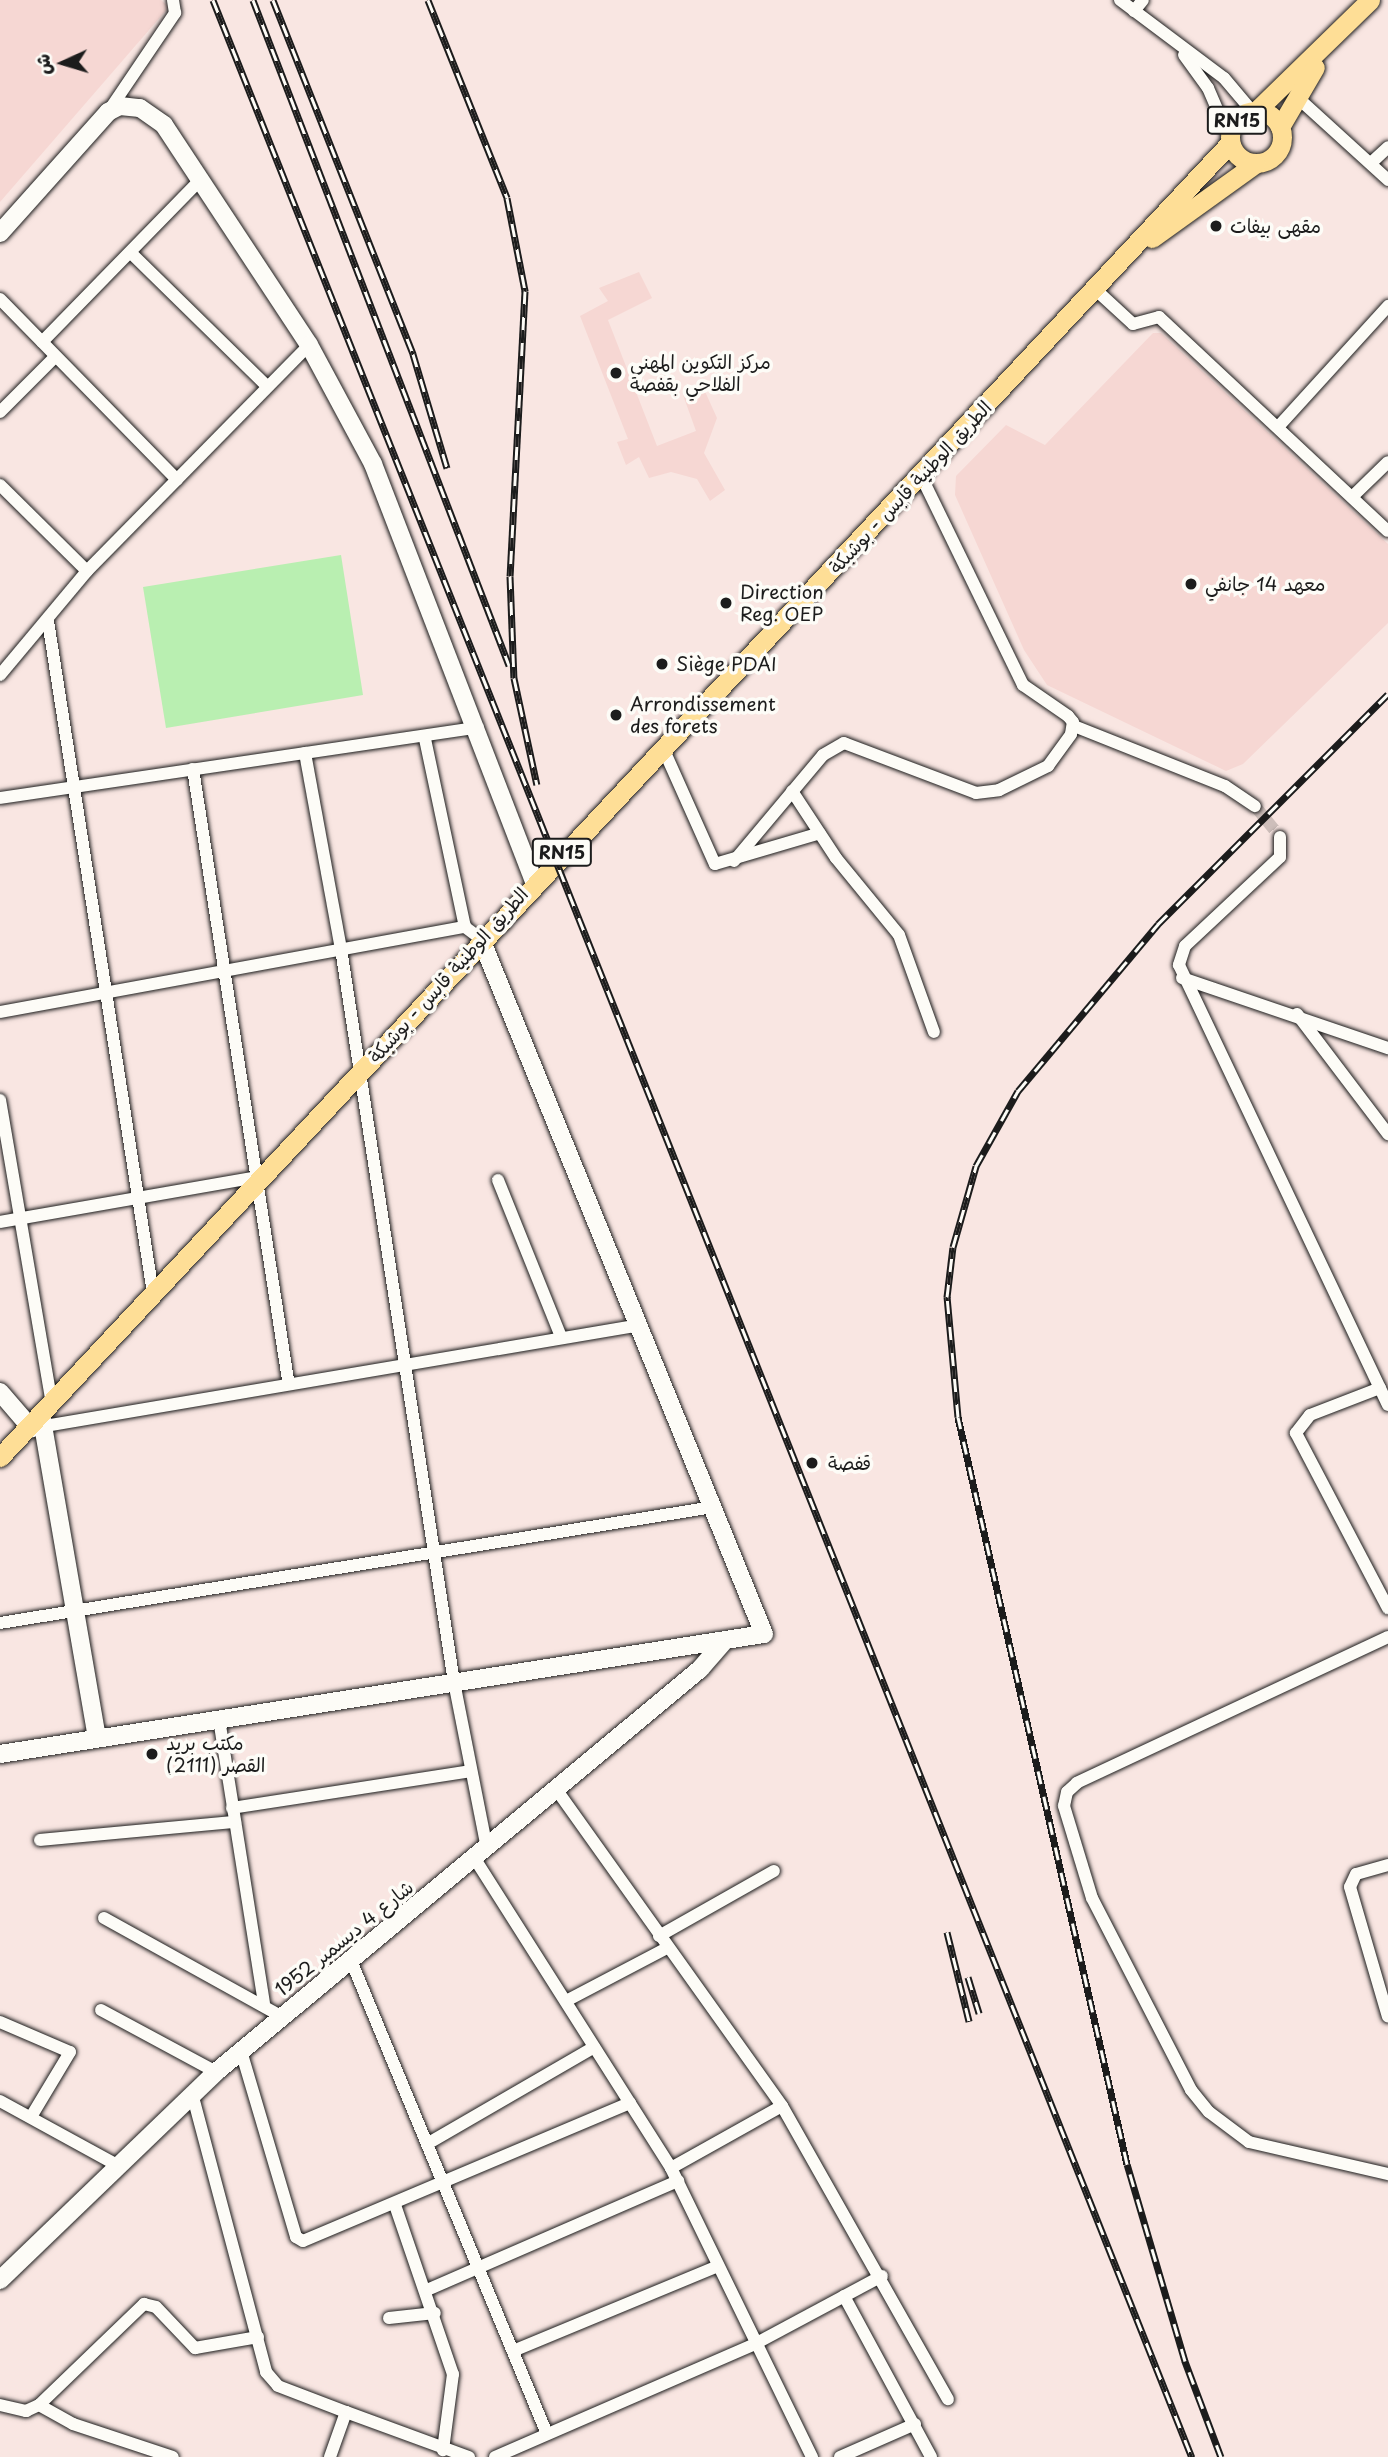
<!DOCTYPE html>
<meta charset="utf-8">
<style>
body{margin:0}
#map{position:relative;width:1388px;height:2457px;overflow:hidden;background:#f9e6e2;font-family:"Playpen Sans","Playpen Sans Arabic",sans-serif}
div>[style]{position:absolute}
.built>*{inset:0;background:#f6d7d3}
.green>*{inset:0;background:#b9efb1}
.street-tunnel>*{height:12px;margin-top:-6px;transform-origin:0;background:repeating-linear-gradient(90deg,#cdbeba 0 12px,transparent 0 18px)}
.roads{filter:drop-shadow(0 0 2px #1c1c1c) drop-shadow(0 0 2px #1c1c1c)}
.street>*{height:12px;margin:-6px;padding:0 6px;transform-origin:6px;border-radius:6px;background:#fdfcf7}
.secondary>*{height:18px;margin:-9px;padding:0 9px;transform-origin:9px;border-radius:9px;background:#fdfcf7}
.primary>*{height:19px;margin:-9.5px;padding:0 9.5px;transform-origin:9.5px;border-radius:9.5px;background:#fede96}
.primary>.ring{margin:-9.5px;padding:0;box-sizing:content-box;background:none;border:19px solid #fede96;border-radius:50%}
.rail>*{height:7px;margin-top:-3.5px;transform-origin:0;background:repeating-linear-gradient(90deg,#fdfcf7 0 13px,#1c1c1c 0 26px);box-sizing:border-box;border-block:2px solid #1c1c1c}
.dots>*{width:19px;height:19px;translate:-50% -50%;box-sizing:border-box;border:4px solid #fdfcf7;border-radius:50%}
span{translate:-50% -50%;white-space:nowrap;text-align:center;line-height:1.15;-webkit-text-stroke:7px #fdfcf7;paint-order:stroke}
.shield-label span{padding:2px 5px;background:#fdfcf7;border:2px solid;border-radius:5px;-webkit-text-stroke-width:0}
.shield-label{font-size:18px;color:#1c1c1c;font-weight:700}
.poi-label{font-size:19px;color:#1c1c1c}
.left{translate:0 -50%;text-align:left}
.street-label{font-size:19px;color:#1c1c1c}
.north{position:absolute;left:28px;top:28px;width:70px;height:70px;-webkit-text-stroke:5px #fdfcf7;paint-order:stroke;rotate:266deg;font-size:19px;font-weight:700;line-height:28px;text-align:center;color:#1c1c1c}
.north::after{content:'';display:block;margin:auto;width:24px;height:32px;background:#1c1c1c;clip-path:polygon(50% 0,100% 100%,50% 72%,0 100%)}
</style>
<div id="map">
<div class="built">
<div style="clip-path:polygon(0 0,161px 0,169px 7px,0 202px)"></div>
<div style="clip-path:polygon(639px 272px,652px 298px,608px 320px,657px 446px,696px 431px,683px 395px,703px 387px,717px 418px,704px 453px,725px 490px,710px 501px,697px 479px,671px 472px,649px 478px,639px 457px,626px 465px,617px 442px,628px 439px,580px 316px,608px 301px,599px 288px)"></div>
<div style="clip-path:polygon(1153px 333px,1161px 333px,1388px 544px,1388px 623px,1243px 764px,1226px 771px,1047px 685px,1024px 650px,955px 495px,956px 476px,1006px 425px,1045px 445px)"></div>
</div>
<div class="green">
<div style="clip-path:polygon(341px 555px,363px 695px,166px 728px,143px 587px)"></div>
</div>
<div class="street-tunnel">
<div style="left:1255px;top:806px;width:40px;rotate:51deg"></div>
</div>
<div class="roads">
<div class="street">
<div style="left:1120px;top:0;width:130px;rotate:36.9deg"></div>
<div style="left:1224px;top:78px;width:43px;rotate:49.7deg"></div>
<div style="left:1134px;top:11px;width:14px;rotate:-51deg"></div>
<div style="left:1184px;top:55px;width:41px;rotate:54deg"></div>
<div style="left:1208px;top:88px;width:56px;rotate:66.7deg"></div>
<div style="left:1298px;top:98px;width:122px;rotate:42.3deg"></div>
<div style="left:108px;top:112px;width:120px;rotate:-55.9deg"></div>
<div style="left:175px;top:13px;width:13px;rotate:-99deg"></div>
<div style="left:1371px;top:163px;width:23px;rotate:-43deg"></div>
<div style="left:131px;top:253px;width:190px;rotate:44.4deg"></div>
<div style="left:1096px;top:290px;width:50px;rotate:42.6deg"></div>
<div style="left:1133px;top:324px;width:27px;rotate:-15deg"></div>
<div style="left:1159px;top:317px;width:313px;rotate:43.1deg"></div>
<div style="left:0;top:299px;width:253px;rotate:45.6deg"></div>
<div style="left:42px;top:342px;width:226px;rotate:-45.7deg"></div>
<div style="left:0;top:412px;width:78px;rotate:-45deg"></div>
<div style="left:1278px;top:427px;width:164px;rotate:-47.7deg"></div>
<div style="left:0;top:485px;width:122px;rotate:44.7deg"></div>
<div style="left:1352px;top:497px;width:50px;rotate:-44.2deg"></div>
<div style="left:48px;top:621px;width:680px;rotate:81.12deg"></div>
<div style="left:0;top:675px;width:136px;rotate:-50.1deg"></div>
<div style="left:87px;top:571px;width:317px;rotate:-45.5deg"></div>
<div style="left:1074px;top:726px;width:162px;rotate:21.7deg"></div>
<div style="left:1225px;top:786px;width:36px;rotate:34deg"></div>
<div style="left:425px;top:739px;width:192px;rotate:78deg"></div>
<div style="left:465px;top:927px;width:20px;rotate:37deg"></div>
<div style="left:663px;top:748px;width:127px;rotate:65.9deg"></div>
<div style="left:715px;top:864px;width:109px;rotate:-16.4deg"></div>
<div style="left:305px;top:753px;width:199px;rotate:79.6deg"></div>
<div style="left:341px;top:949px;width:742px;rotate:81.24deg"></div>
<div style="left:454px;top:1682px;width:169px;rotate:78.8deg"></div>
<div style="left:193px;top:769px;width:618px;rotate:81.16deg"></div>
<div style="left:792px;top:791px;width:80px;rotate:56.7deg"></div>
<div style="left:836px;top:858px;width:99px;rotate:50.7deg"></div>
<div style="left:899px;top:935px;width:103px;rotate:70.2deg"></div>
<div style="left:0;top:798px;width:483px;rotate:-8.4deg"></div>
<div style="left:1280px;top:837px;width:20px;rotate:90deg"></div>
<div style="left:1280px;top:857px;width:130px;rotate:136.9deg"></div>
<div style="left:1185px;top:946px;width:20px;rotate:108deg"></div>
<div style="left:1179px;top:965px;width:487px;rotate:64.6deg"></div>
<div style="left:734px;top:861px;width:138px;rotate:-50deg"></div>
<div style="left:823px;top:755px;width:24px;rotate:-30deg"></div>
<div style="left:844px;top:743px;width:141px;rotate:20.7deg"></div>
<div style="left:976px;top:793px;width:23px;rotate:-7deg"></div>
<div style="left:999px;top:790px;width:55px;rotate:-26.1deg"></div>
<div style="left:1048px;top:766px;width:39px;rotate:-54deg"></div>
<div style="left:1071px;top:734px;width:12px;rotate:-81deg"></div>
<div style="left:1073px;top:722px;width:8px;rotate:-130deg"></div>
<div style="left:1068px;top:716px;width:55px;rotate:-145.4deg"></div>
<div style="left:1023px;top:685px;width:233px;rotate:-116deg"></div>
<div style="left:1182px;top:978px;width:218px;rotate:18.8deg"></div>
<div style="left:0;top:1012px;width:473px;rotate:-10.4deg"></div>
<div style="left:1297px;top:1014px;width:151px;rotate:52.8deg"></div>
<div style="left:0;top:1100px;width:308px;rotate:80.3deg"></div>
<div style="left:498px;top:1180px;width:169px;rotate:68.1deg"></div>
<div style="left:0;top:1222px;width:262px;rotate:-9.9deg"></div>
<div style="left:1380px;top:1388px;width:75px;rotate:158.9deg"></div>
<div style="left:1310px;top:1415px;width:23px;rotate:128deg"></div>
<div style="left:1296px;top:1433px;width:198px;rotate:62.3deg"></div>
<div style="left:45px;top:1426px;width:604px;rotate:-9.63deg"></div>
<div style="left:0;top:1623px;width:722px;rotate:-9.24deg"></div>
<div style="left:1388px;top:1637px;width:344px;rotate:154.9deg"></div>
<div style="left:1077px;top:1783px;width:13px;rotate:138deg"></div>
<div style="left:1067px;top:1792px;width:14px;rotate:102deg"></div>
<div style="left:1064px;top:1806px;width:96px;rotate:73.1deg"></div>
<div style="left:1092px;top:1898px;width:216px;rotate:62.7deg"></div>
<div style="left:1191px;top:2090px;width:28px;rotate:51deg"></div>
<div style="left:1209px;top:2112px;width:50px;rotate:36.9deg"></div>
<div style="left:1249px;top:2142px;width:143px;rotate:13deg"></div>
<div style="left:219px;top:1719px;width:288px;rotate:81deg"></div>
<div style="left:556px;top:1789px;width:389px;rotate:54.5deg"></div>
<div style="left:782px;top:2106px;width:337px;rotate:60.5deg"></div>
<div style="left:232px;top:1808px;width:241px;rotate:-8.8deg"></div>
<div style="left:40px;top:1840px;width:196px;rotate:-5.3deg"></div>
<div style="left:475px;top:1859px;width:366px;rotate:57.6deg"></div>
<div style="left:671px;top:2168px;width:322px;rotate:64deg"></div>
<div style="left:1388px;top:1865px;width:33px;rotate:164deg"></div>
<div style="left:1356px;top:1874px;width:14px;rotate:115deg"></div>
<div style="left:1350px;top:1887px;width:135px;rotate:73.7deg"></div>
<div style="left:104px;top:1918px;width:202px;rotate:29deg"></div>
<div style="left:659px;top:1936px;width:132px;rotate:-29.5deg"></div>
<div style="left:350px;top:1958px;width:515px;rotate:67.52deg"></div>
<div style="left:566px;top:2001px;width:114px;rotate:-27.7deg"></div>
<div style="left:101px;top:2010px;width:131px;rotate:28.3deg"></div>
<div style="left:0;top:2022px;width:76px;rotate:23.2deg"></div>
<div style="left:70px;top:2052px;width:76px;rotate:121deg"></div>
<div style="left:241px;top:2051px;width:194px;rotate:73.5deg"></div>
<div style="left:296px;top:2237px;width:8px;rotate:30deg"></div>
<div style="left:303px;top:2241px;width:355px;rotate:-22.9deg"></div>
<div style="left:193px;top:2097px;width:285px;rotate:75.1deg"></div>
<div style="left:266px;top:2372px;width:18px;rotate:49deg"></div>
<div style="left:278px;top:2386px;width:73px;rotate:20.9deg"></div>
<div style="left:346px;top:2412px;width:48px;rotate:109.6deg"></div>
<div style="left:0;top:2101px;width:133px;rotate:28.7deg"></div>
<div style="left:427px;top:2144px;width:193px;rotate:-30.1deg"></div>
<div style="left:671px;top:2168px;width:127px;rotate:-29.2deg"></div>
<div style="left:395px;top:2205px;width:179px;rotate:71.1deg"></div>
<div style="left:453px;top:2374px;width:77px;rotate:97.5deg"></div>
<div style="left:427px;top:2290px;width:274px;rotate:-23.5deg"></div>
<div style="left:844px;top:2296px;width:183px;rotate:61.6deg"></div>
<div style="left:389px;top:2318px;width:46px;rotate:-6.2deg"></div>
<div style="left:513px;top:2351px;width:222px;rotate:-22.5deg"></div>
<div style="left:0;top:2405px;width:27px;rotate:13deg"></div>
<div style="left:26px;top:2411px;width:14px;rotate:-25deg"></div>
<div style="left:39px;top:2405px;width:146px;rotate:-43.9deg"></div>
<div style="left:144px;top:2304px;width:12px;rotate:14deg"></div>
<div style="left:156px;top:2307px;width:57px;rotate:46.4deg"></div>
<div style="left:195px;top:2348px;width:64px;rotate:-9.9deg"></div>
<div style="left:39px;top:2405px;width:39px;rotate:29deg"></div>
<div style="left:73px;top:2424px;width:105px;rotate:18.3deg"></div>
<div style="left:346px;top:2412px;width:131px;rotate:20.1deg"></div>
<div style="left:495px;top:2457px;width:283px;rotate:-23.5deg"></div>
<div style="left:755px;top:2344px;width:144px;rotate:-28.2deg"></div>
<div style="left:840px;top:2457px;width:82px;rotate:-23.7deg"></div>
</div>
<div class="secondary">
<div style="left:0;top:233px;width:162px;rotate:-48.2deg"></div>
<div style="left:108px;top:112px;width:13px;rotate:-27deg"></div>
<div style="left:120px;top:106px;width:20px;rotate:6deg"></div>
<div style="left:140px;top:108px;width:29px;rotate:35deg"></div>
<div style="left:164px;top:125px;width:263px;rotate:56.6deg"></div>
<div style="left:309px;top:345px;width:135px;rotate:61.7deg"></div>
<div style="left:373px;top:464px;width:447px;rotate:68.9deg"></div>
<div style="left:0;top:1392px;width:48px;rotate:49.3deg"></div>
<div style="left:41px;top:1414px;width:329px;rotate:80.2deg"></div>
<div style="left:0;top:1754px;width:773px;rotate:-8.93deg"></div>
<div style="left:764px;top:1634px;width:750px;rotate:-112.16deg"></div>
<div style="left:0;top:2280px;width:300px;rotate:-43.9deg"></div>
<div style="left:216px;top:2072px;width:630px;rotate:-39.78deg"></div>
<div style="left:700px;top:1669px;width:38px;rotate:-49deg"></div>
</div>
<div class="primary">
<div class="ring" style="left:1230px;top:111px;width:33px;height:33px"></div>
<div style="left:1256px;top:111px;width:159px;rotate:-44.2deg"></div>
<div style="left:1280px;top:127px;width:69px;rotate:-59.7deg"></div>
<div style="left:1152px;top:238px;width:127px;rotate:-35.7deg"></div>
<div style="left:0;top:1457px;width:1800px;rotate:-46.89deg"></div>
</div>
</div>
<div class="rail">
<div style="left:213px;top:0;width:2645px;rotate:68.28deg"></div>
<div style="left:253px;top:0;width:713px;rotate:68.95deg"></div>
<div style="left:273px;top:0;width:381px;rotate:68.4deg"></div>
<div style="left:413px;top:354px;width:119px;rotate:73.4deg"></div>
<div style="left:428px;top:0;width:213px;rotate:68.2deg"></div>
<div style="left:507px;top:198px;width:95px;rotate:79deg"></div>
<div style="left:525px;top:291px;width:285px;rotate:93deg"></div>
<div style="left:510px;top:576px;width:102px;rotate:87.8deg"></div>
<div style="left:514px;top:678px;width:109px;rotate:77.9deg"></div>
<div style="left:947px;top:1932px;width:92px;rotate:76.1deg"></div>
<div style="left:968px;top:1977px;width:38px;rotate:73deg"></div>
<div style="left:1221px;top:2457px;width:103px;rotate:-110.6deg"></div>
<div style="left:1185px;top:2361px;width:205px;rotate:-106.4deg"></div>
<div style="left:1127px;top:2164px;width:766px;rotate:-102.75deg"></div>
<div style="left:958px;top:1417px;width:121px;rotate:-95.2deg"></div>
<div style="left:947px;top:1297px;width:50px;rotate:-83.2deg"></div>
<div style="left:953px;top:1247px;width:84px;rotate:-74.1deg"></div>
<div style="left:976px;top:1166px;width:86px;rotate:-60.8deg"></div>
<div style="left:1018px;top:1091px;width:218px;rotate:-50deg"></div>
<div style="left:1158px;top:924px;width:325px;rotate:-45deg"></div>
</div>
<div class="dots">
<div style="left:1216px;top:226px;background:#1c1c1c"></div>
<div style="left:616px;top:373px;background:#1c1c1c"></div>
<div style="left:1191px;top:584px;background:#1c1c1c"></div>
<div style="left:726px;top:603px;background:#1c1c1c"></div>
<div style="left:662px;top:664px;background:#1c1c1c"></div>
<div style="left:616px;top:715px;background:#1c1c1c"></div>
<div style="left:812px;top:1463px;background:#1c1c1c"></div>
<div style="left:152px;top:1754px;background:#1c1c1c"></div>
</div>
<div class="shield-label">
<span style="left:1237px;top:120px">RN15</span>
<span style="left:562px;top:852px">RN15</span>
</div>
<div class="poi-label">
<span class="left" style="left:1230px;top:226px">مقهى بيفات</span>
<span class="left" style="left:630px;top:373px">مركز التكوين المهني<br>الفلاحي بقفصة</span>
<span class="left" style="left:1205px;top:584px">معهد 14 جانفي</span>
<span class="left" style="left:740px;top:603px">Direction<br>Reg. OEP</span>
<span class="left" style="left:676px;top:664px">Siège PDAI</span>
<span class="left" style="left:630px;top:715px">Arrondissement<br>des forets</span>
<span class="left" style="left:828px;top:1463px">قفصة</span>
<span class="left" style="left:166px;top:1754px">مكتب بريد<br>القصر (2111)</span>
</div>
<div class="street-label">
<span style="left:910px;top:487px;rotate:-47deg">الطريق الوطنية قابس - بوشبكة</span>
<span style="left:448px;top:975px;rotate:-48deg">الطريق الوطنية قابس - بوشبكة</span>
<span style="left:344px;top:1938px;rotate:-39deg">شارع 4 ديسمبر 1952</span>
</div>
<div class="north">ش</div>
</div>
